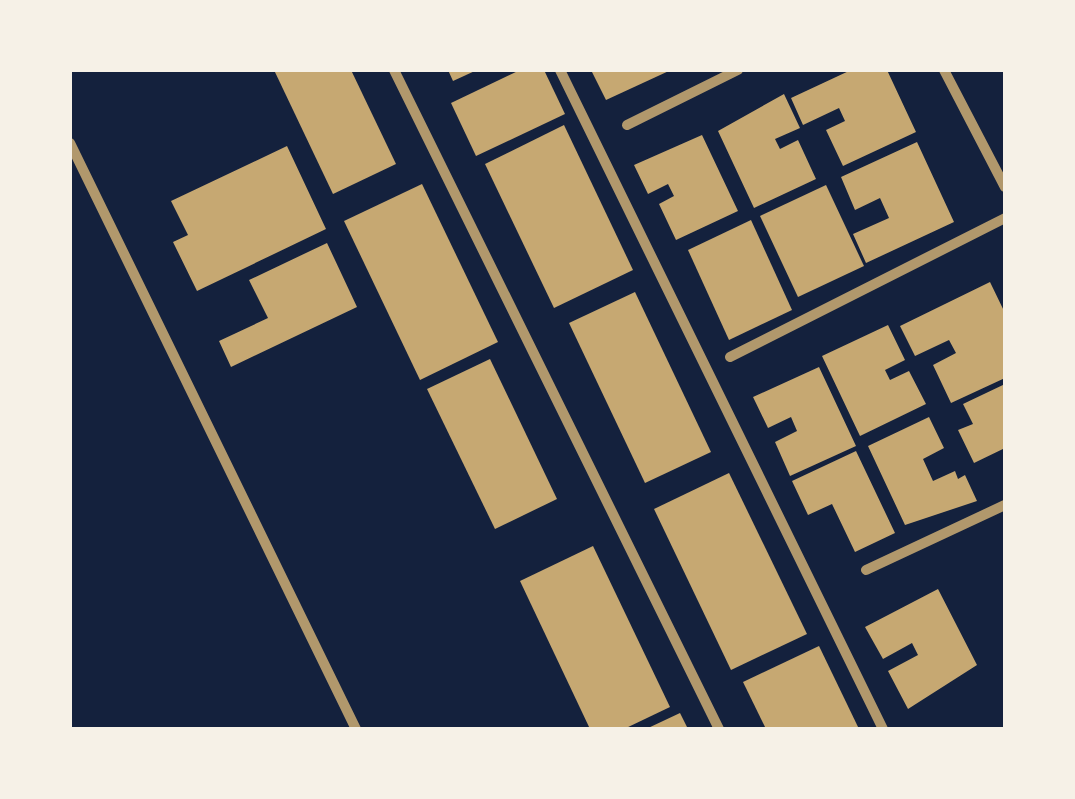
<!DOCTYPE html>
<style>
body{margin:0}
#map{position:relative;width:1075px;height:799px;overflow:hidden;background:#14213d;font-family:Signika,sans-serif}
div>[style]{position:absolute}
.building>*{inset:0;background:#c6a872}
.minor>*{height:10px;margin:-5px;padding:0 5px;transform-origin:5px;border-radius:5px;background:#b1986c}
span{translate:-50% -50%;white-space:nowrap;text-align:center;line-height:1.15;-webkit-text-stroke:8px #f6f1e7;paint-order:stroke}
.frame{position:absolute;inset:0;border:72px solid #f6f1e7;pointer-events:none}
</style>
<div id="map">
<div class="building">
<div style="clip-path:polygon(274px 70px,351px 70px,396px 164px,333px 194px)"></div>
<div style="clip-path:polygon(448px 70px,477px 70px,453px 81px)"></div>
<div style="clip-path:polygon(520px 70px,544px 70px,565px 114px,476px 156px,451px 103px)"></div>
<div style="clip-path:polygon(591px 70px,671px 70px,606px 100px)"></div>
<div style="clip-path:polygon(851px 70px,887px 70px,916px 132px,843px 166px,826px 130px,845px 121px,839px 108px,803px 125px,791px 98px)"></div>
<div style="clip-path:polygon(784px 94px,800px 128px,775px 139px,780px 149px,798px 140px,816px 179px,754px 208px,718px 131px)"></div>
<div style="clip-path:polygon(564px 125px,633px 270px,554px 308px,485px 164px)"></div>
<div style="clip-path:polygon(702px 135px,738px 211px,676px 240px,659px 204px,674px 196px,668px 184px,648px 194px,634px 165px)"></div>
<div style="clip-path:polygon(917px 142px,954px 222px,866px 263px,853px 234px,889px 218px,880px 198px,855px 210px,841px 177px)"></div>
<div style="clip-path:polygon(287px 146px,326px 229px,197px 291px,173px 242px,188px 235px,171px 201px)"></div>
<div style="clip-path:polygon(422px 184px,498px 342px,420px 380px,344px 221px)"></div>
<div style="clip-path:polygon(826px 185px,864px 266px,798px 297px,760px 216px)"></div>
<div style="clip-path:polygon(751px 220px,792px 310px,729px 340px,688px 250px)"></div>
<div style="clip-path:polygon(327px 243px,357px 307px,231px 367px,219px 341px,268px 318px,249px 280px)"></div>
<div style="clip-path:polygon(990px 282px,1005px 313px,1005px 378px,951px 403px,933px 365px,956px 353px,949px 340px,915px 356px,900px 326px)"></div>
<div style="clip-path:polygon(635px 292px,711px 452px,645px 483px,569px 323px)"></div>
<div style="clip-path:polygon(888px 325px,905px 360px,885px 370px,890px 380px,909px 371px,926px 404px,860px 436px,822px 356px)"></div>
<div style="clip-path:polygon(490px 359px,557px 499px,495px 529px,427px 389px)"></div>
<div style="clip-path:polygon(819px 367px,856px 446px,790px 476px,775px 442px,797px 431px,791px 417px,768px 428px,753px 397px)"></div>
<div style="clip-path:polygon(1005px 384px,1005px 448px,974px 463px,958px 430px,973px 424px,963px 404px)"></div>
<div style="clip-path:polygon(929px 417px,944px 448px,923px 459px,933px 481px,955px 471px,958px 479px,965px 475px,977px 501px,905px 525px,868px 446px)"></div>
<div style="clip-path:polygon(856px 451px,895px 533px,855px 552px,832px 504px,808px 515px,792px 481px)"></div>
<div style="clip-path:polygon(729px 473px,807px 634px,731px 670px,654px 509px)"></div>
<div style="clip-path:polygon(593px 546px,670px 707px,624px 729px,590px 729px,520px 581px)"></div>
<div style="clip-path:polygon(938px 589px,977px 665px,908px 709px,888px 671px,918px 655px,912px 643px,883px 659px,865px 627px)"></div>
<div style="clip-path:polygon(819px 646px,859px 729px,766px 729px,743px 682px)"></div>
<div style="clip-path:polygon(680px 713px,688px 729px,646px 729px)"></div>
</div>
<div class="minor">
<div style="left:394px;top:70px;width:735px;rotate:63.75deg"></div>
<div style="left:560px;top:70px;width:734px;rotate:63.89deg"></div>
<div style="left:944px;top:70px;width:132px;rotate:62.5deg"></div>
<div style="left:627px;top:125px;width:124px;rotate:-26.4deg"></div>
<div style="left:70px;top:143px;width:652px;rotate:63.99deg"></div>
<div style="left:730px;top:357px;width:308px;rotate:-26.8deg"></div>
<div style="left:866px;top:570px;width:153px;rotate:-25.1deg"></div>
</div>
<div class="frame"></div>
</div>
